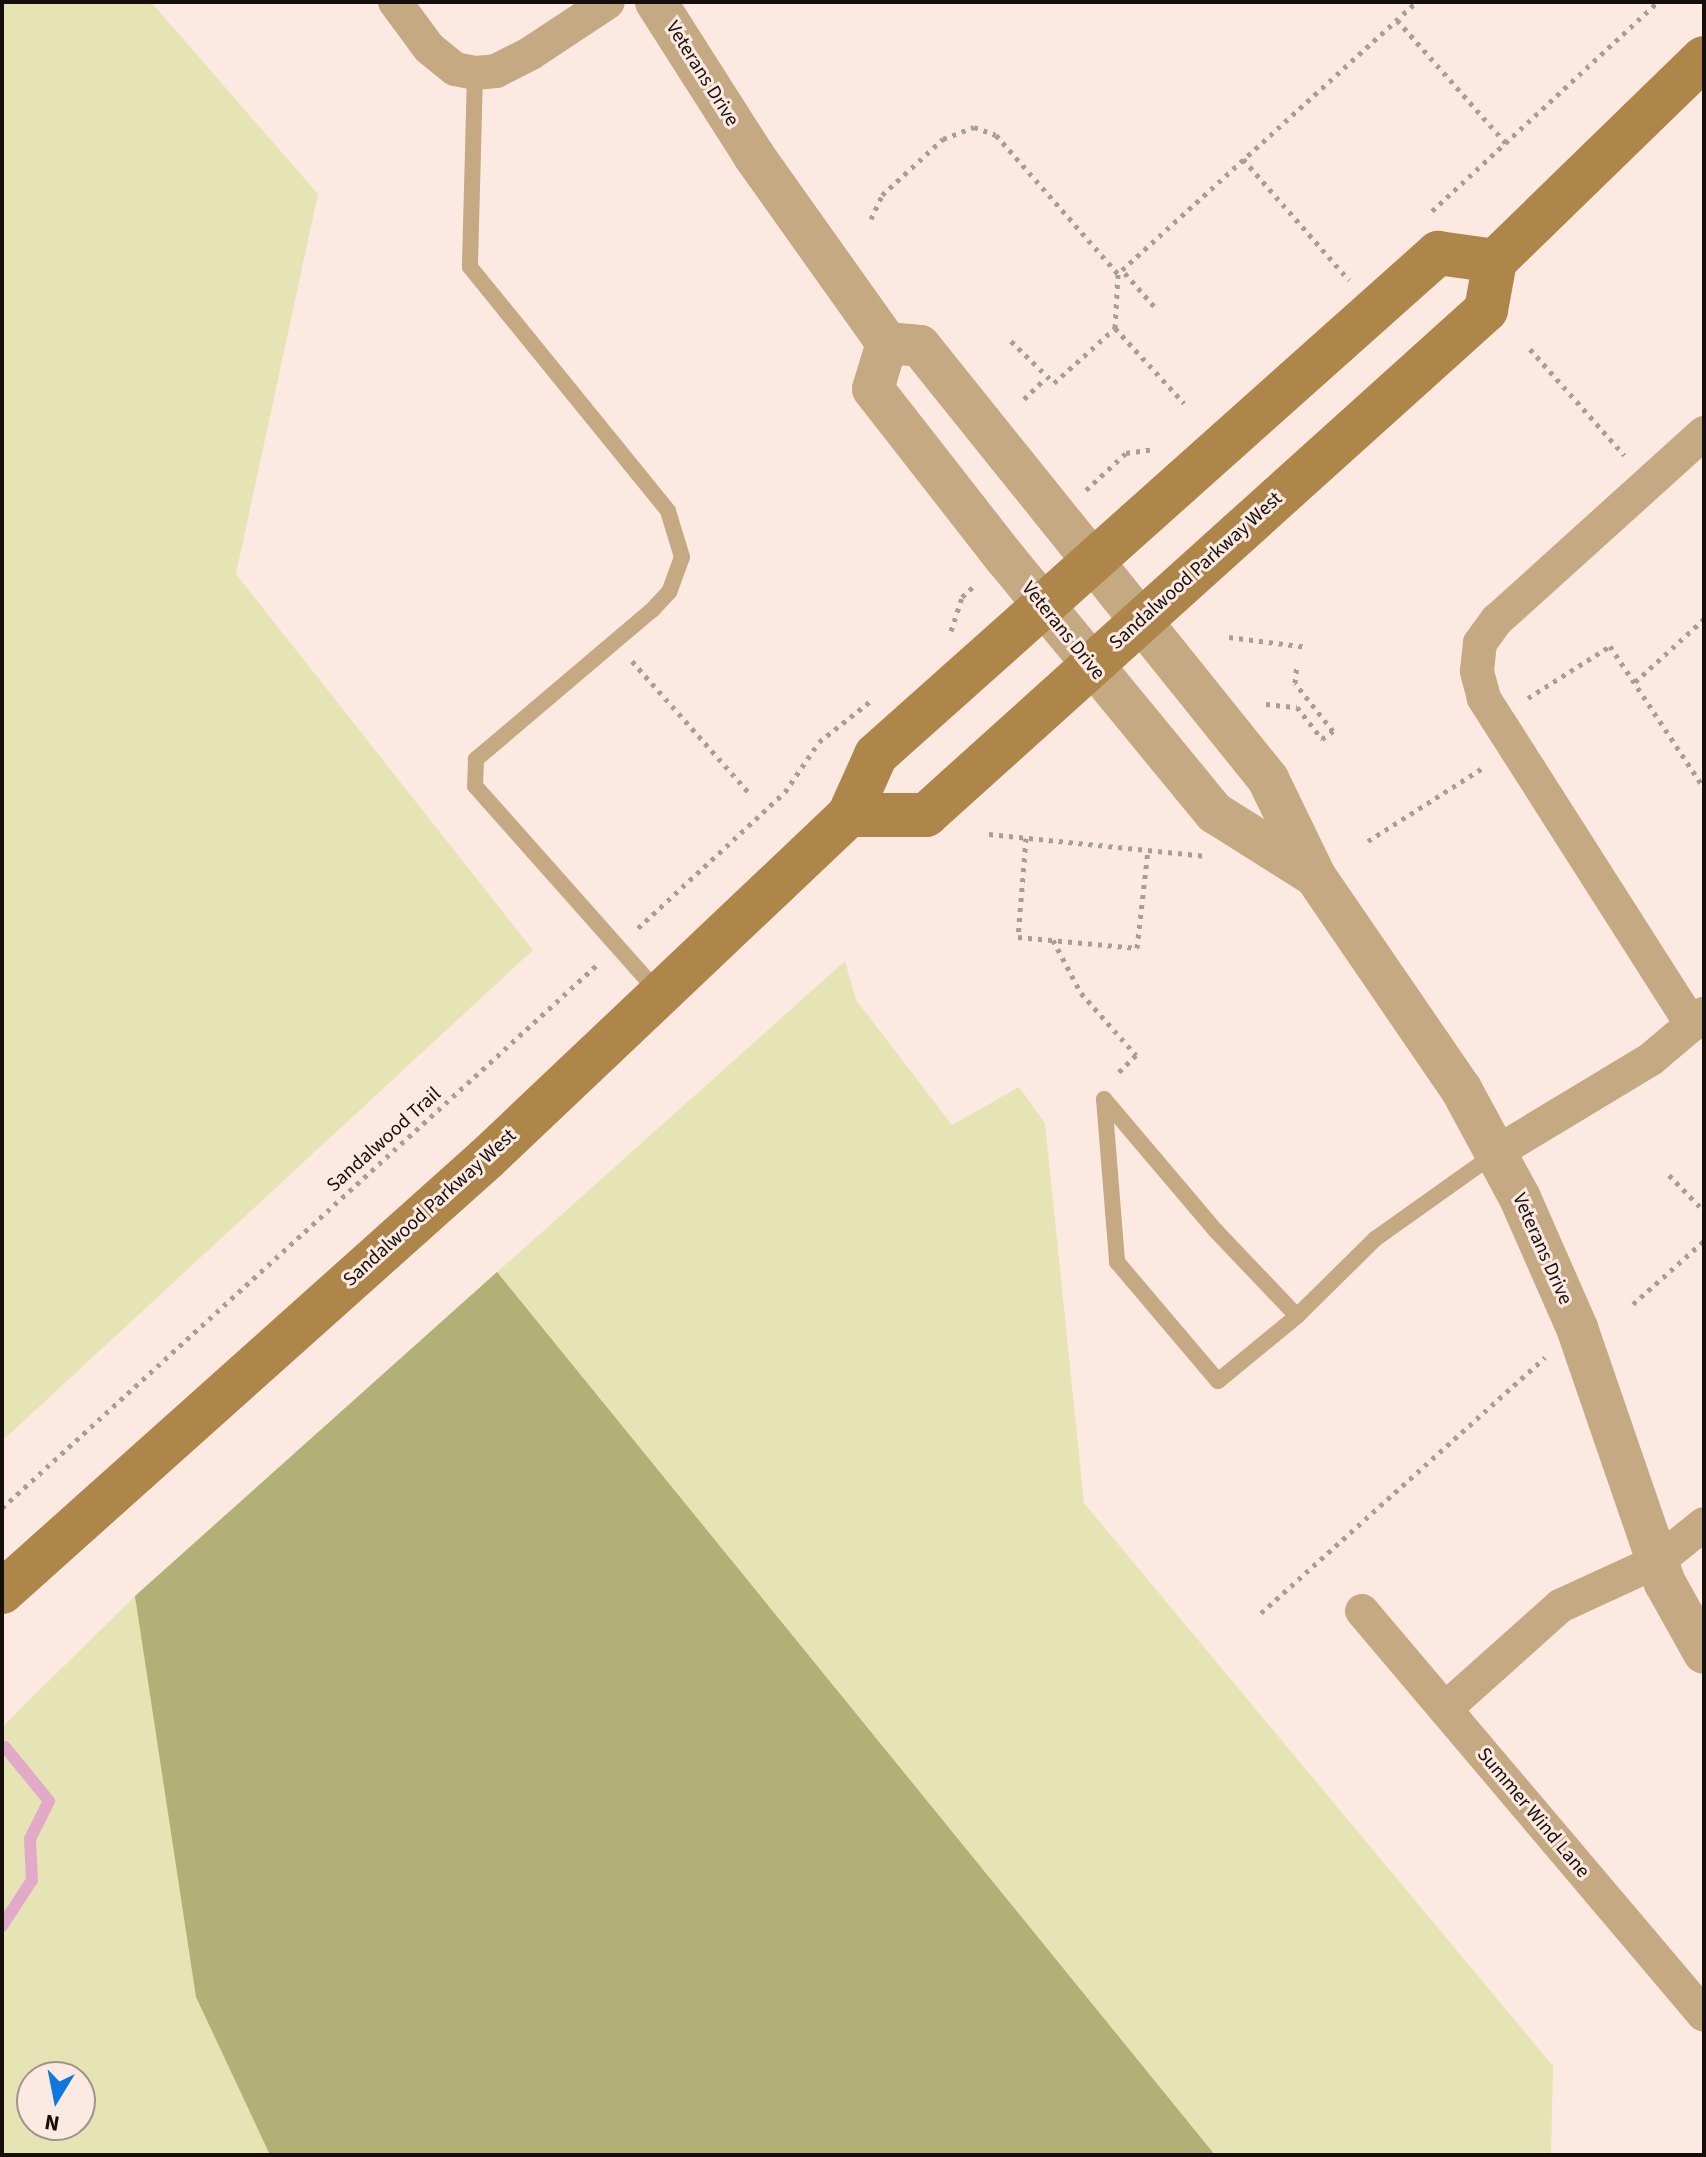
<!DOCTYPE html>
<style>
body{margin:0}
#map{position:relative;width:1706px;height:2157px;overflow:hidden;background:#fceae2;font-family:"Source Sans 3",sans-serif}
div>[style]{position:absolute}
.green>*{inset:0;background:#e6e4b4}
.forest>*{inset:0;background:#b2b076}
.stream>*{height:12px;margin:-6px;padding:0 6px;transform-origin:6px;border-radius:6px;background:#e2aac8}
.path>*{height:5px;margin-top:-2.5px;transform-origin:0;background:repeating-linear-gradient(90deg,#ab9d96 0 4px,transparent 0 10px)}
.service>*{height:16px;margin:-8px;padding:0 8px;transform-origin:8px;border-radius:8px;background:#c5a982}
.minor>*{height:34px;margin:-17px;padding:0 17px;transform-origin:17px;border-radius:17px;background:#c5a982}
.tertiary>*{height:42px;margin:-21px;padding:0 21px;transform-origin:21px;border-radius:21px;background:#c5a982}
.secondary>*{height:44px;margin:-22px;padding:0 22px;transform-origin:22px;border-radius:22px;background:#af8649}
span{translate:-50% -50%;white-space:nowrap;text-align:center;line-height:1.15;-webkit-text-stroke:6px #fceae2;paint-order:stroke}
.street-label{font-size:20px;color:#160e0b}
.frame{position:absolute;inset:0;border:4px solid #160e0b;pointer-events:none}
.north{position:absolute;left:16px;top:2061px;width:80px;height:80px;box-sizing:border-box;background:#fceae2;border:2px solid #a0928c;border-radius:50%;rotate:190deg;font-size:22px;font-weight:700;line-height:32px;text-align:center;color:#160e0b}
.north::after{content:'';display:block;margin:auto;width:28px;height:36px;background:#0e78df;clip-path:polygon(50% 0,100% 100%,50% 72%,0 100%)}
</style>
<div id="map">
<div class="green">
<div style="clip-path:polygon(2px 2px,151px 2px,318px 194px,236px 574px,533px 950px,2px 1441px)"></div>
<div style="clip-path:polygon(evenodd,845px 961px,856px 1000px,952px 1125px,1019px 1087px,1045px 1123px,1084px 1503px,1553px 2066px,1551px 2155px,2px 2155px,2px 1727px,135px 1596px,845px 961px,32px 2077px,80px 2077px,80px 2125px,32px 2125px,32px 2077px)"></div>
</div>
<div class="forest">
<div style="clip-path:polygon(497px 1272px,1215px 2155px,270px 2155px,196px 1997px,135px 1596px)"></div>
</div>
<div class="stream">
<div style="left:2px;top:1926px;width:55px;rotate:-56.9deg"></div>
<div style="left:32px;top:1880px;width:41px;rotate:-92.8deg"></div>
<div style="left:30px;top:1839px;width:42px;rotate:-63.4deg"></div>
<div style="left:49px;top:1801px;width:70px;rotate:-129.2deg"></div>
</div>
<div class="path">
<div style="left:1397px;top:20px;width:164px;rotate:48.5deg"></div>
<div style="left:1243px;top:159px;width:161px;rotate:48.8deg"></div>
<div style="left:1432px;top:211px;width:308px;rotate:-42.8deg"></div>
<div style="left:871px;top:219px;width:26px;rotate:-65deg"></div>
<div style="left:882px;top:195px;width:83px;rotate:-42.6deg"></div>
<div style="left:943px;top:139px;width:33px;rotate:-21deg"></div>
<div style="left:974px;top:127px;width:23px;rotate:20deg"></div>
<div style="left:996px;top:135px;width:185px;rotate:48.7deg"></div>
<div style="left:1154px;top:306px;width:48px;rotate:-131.6deg"></div>
<div style="left:1122px;top:270px;width:399px;rotate:-42.3deg"></div>
<div style="left:1115px;top:328px;width:102px;rotate:47.4deg"></div>
<div style="left:1011px;top:341px;width:60px;rotate:44.3deg"></div>
<div style="left:1054px;top:383px;width:82px;rotate:-42deg"></div>
<div style="left:1115px;top:328px;width:54px;rotate:-86.8deg"></div>
<div style="left:1530px;top:349px;width:142px;rotate:48.4deg"></div>
<div style="left:1024px;top:399px;width:29px;rotate:-44deg"></div>
<div style="left:1086px;top:490px;width:54px;rotate:-42.8deg"></div>
<div style="left:1126px;top:453px;width:27px;rotate:-8deg"></div>
<div style="left:951px;top:631px;width:36px;rotate:-72deg"></div>
<div style="left:962px;top:597px;width:18px;rotate:-43deg"></div>
<div style="left:1229px;top:637px;width:79px;rotate:7.3deg"></div>
<div style="left:632px;top:661px;width:176px;rotate:48.4deg"></div>
<div style="left:1635px;top:682px;width:93px;rotate:-42.4deg"></div>
<div style="left:1528px;top:698px;width:97px;rotate:-32.4deg"></div>
<div style="left:1610px;top:646px;width:170px;rotate:56.5deg"></div>
<div style="left:1266px;top:704px;width:31px;rotate:6deg"></div>
<div style="left:1297px;top:707px;width:41px;rotate:52deg"></div>
<div style="left:1322px;top:739px;width:14px;rotate:-36deg"></div>
<div style="left:1333px;top:731px;width:61px;rotate:-128.4deg"></div>
<div style="left:1295px;top:683px;width:19px;rotate:-84deg"></div>
<div style="left:989px;top:834px;width:216px;rotate:5.8deg"></div>
<div style="left:1026px;top:838px;width:99px;rotate:94.6deg"></div>
<div style="left:1018px;top:937px;width:120px;rotate:5.3deg"></div>
<div style="left:1137px;top:948px;width:99px;rotate:-83.6deg"></div>
<div style="left:1368px;top:841px;width:138px;rotate:-32.5deg"></div>
<div style="left:638px;top:928px;width:200px;rotate:-42.8deg"></div>
<div style="left:785px;top:792px;width:60px;rotate:-55.8deg"></div>
<div style="left:819px;top:742px;width:69px;rotate:-38.5deg"></div>
<div style="left:1053px;top:940px;width:60px;rotate:62.2deg"></div>
<div style="left:1081px;top:993px;width:83px;rotate:48.4deg"></div>
<div style="left:1136px;top:1055px;width:27px;rotate:135deg"></div>
<div style="left:1669px;top:1175px;width:50px;rotate:45.8deg"></div>
<div style="left:1633px;top:1304px;width:95px;rotate:-41.6deg"></div>
<div style="left:2px;top:1508px;width:807px;rotate:-42.39deg"></div>
<div style="left:1261px;top:1613px;width:382px;rotate:-42deg"></div>
</div>
<div class="service">
<div style="left:475px;top:73px;width:194px;rotate:91.5deg"></div>
<div style="left:470px;top:267px;width:314px;rotate:50.9deg"></div>
<div style="left:668px;top:511px;width:48px;rotate:73.1deg"></div>
<div style="left:682px;top:557px;width:37px;rotate:110deg"></div>
<div style="left:669px;top:592px;width:25px;rotate:133deg"></div>
<div style="left:652px;top:610px;width:231px;rotate:139.7deg"></div>
<div style="left:476px;top:759px;width:27px;rotate:92deg"></div>
<div style="left:475px;top:786px;width:277px;rotate:48.4deg"></div>
<div style="left:1104px;top:1099px;width:173px;rotate:49.7deg"></div>
<div style="left:1216px;top:1231px;width:117px;rotate:46.4deg"></div>
<div style="left:1297px;top:1316px;width:110px;rotate:-44.6deg"></div>
<div style="left:1375px;top:1239px;width:148px;rotate:-35.4deg"></div>
<div style="left:1104px;top:1099px;width:164px;rotate:85.4deg"></div>
<div style="left:1117px;top:1262px;width:156px;rotate:49.7deg"></div>
<div style="left:1218px;top:1381px;width:102px;rotate:-39.4deg"></div>
</div>
<div class="minor">
<div style="left:395px;top:2px;width:57px;rotate:53.5deg"></div>
<div style="left:429px;top:48px;width:33px;rotate:39deg"></div>
<div style="left:455px;top:69px;width:20px;rotate:11deg"></div>
<div style="left:475px;top:73px;width:21px;rotate:-5deg"></div>
<div style="left:496px;top:71px;width:39px;rotate:-27deg"></div>
<div style="left:531px;top:53px;width:92px;rotate:-33.5deg"></div>
<div style="left:1692px;top:1025px;width:388px;rotate:-122.5deg"></div>
<div style="left:1484px;top:698px;width:28px;rotate:-105deg"></div>
<div style="left:1477px;top:671px;width:28px;rotate:-84deg"></div>
<div style="left:1480px;top:643px;width:29px;rotate:-54deg"></div>
<div style="left:1497px;top:620px;width:279px;rotate:-42.1deg"></div>
<div style="left:1497px;top:1152px;width:180px;rotate:-31.1deg"></div>
<div style="left:1651px;top:1059px;width:70px;rotate:-40.3deg"></div>
<div style="left:1362px;top:1611px;width:529px;rotate:49.75deg"></div>
<div style="left:1445px;top:1709px;width:154px;rotate:-41.8deg"></div>
<div style="left:1560px;top:1606px;width:108px;rotate:-24.7deg"></div>
<div style="left:1658px;top:1561px;width:59px;rotate:-38.8deg"></div>
</div>
<div class="tertiary">
<div style="left:656px;top:2px;width:183px;rotate:57.5deg"></div>
<div style="left:754px;top:156px;width:229px;rotate:54.6deg"></div>
<div style="left:887px;top:343px;width:33px;rotate:5deg"></div>
<div style="left:920px;top:346px;width:556px;rotate:51.21deg"></div>
<div style="left:1268px;top:779px;width:108px;rotate:64.1deg"></div>
<div style="left:1315px;top:876px;width:258px;rotate:55.6deg"></div>
<div style="left:1461px;top:1089px;width:124px;rotate:61.6deg"></div>
<div style="left:1520px;top:1198px;width:142px;rotate:66.3deg"></div>
<div style="left:1577px;top:1328px;width:270px;rotate:71deg"></div>
<div style="left:1665px;top:1583px;width:80px;rotate:60.9deg"></div>
<div style="left:887px;top:343px;width:48px;rotate:106.9deg"></div>
<div style="left:873px;top:389px;width:216px;rotate:52deg"></div>
<div style="left:1006px;top:559px;width:329px;rotate:50.6deg"></div>
<div style="left:1215px;top:813px;width:118px;rotate:32.2deg"></div>
</div>
<div class="secondary">
<div style="left:849px;top:815px;width:77px"></div>
<div style="left:926px;top:815px;width:754px;rotate:-42.04deg"></div>
<div style="left:1486px;top:310px;width:50px;rotate:-79.6deg"></div>
<div style="left:1495px;top:261px;width:291px;rotate:-44.2deg"></div>
<div style="left:2px;top:1592px;width:649px;rotate:-41.82deg"></div>
<div style="left:486px;top:1159px;width:500px;rotate:-43.46deg"></div>
<div style="left:849px;top:815px;width:66px;rotate:-65.8deg"></div>
<div style="left:876px;top:755px;width:754px;rotate:-41.77deg"></div>
<div style="left:1438px;top:253px;width:58px;rotate:8deg"></div>
</div>
<div class="street-label">
<span style="left:702px;top:74px;rotate:58deg">Veterans Drive</span>
<span style="left:1196px;top:571px;rotate:-42deg">Sandalwood Parkway West</span>
<span style="left:1063px;top:631px;rotate:51deg">Veterans Drive</span>
<span style="left:384px;top:1140px;rotate:-42deg">Sandalwood Trail</span>
<span style="left:430px;top:1208px;rotate:-42deg">Sandalwood Parkway West</span>
<span style="left:1542px;top:1249px;rotate:66deg">Veterans Drive</span>
<span style="left:1533px;top:1813px;rotate:50deg">Summer Wind Lane</span>
</div>
<div class="frame"></div>
<div class="north">N</div>
</div>
